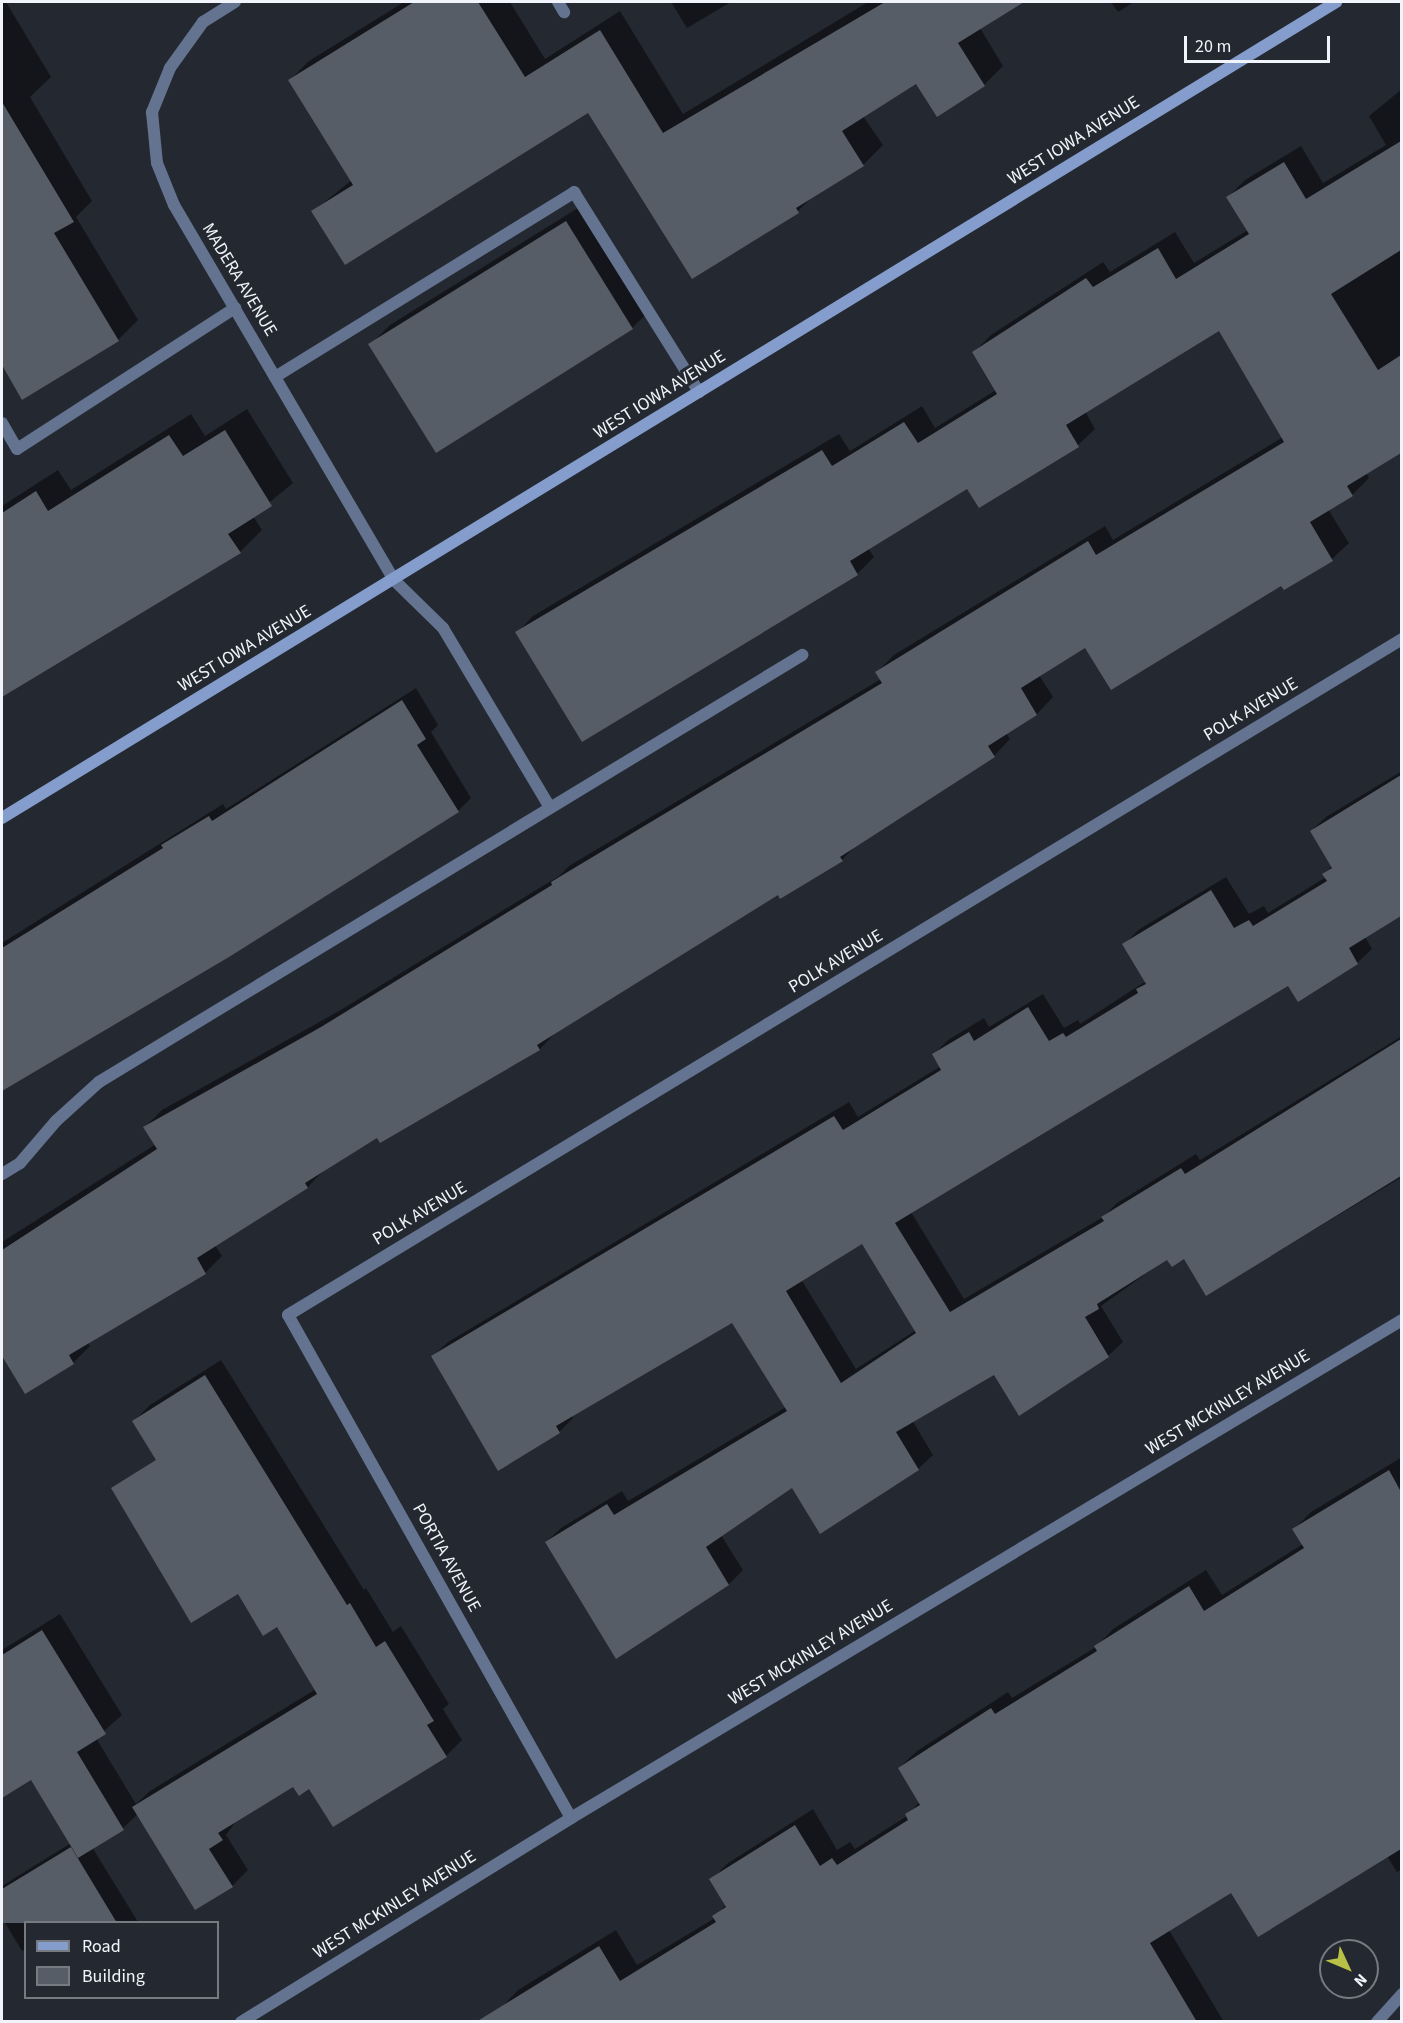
<!DOCTYPE html>
<style>
body{margin:0}
#map{position:relative;width:1403px;height:2023px;overflow:hidden;background:#242931;font-family:"Source Sans 3",sans-serif}
div>[style]{position:absolute}
.shadow>*{inset:0;background:#0007}
.building>*{inset:0;background:#575d66}
.lane>*{height:12px;margin:-6px;padding:0 6px;transform-origin:6px;border-radius:6px;background:#637390}
.street>*{height:12px;margin:-6px;padding:0 6px;transform-origin:6px;border-radius:6px;background:#637390}
.secondary>*{height:12px;margin:-6px;padding:0 6px;transform-origin:6px;border-radius:6px;background:#849dcc}
span{translate:-50% -50%;white-space:nowrap;text-align:center;line-height:1.15;-webkit-text-stroke:6px #242931;paint-order:stroke}
.street-label{font-size:18px;color:#f1f4fa}
.frame{position:absolute;inset:0;border:3px solid #f1f4fa;pointer-events:none}
.legend{position:absolute;left:24px;top:1921px;width:195px;height:78px;box-sizing:border-box;background:#242931;border:2px solid #767a81;margin:0;padding:8px 10px;list-style:none;font-size:18px;color:#f1f4fa}
.legend li{display:flex;align-items:center;gap:12px;height:30px}
.legend b{width:30px;border:2px solid #767a81}
.north{position:absolute;left:1319px;top:1939px;width:60px;height:60px;box-sizing:border-box;background:#242931;border:2px solid #767a81;border-radius:50%;rotate:134deg;font-size:16px;font-weight:700;line-height:24px;text-align:center;color:#f1f4fa}
.north::after{content:'';display:block;margin:auto;width:21px;height:27px;background:#b9c046;clip-path:polygon(50% 0,100% 100%,50% 72%,0 100%)}
.scale{position:absolute;left:1184px;top:36px;width:146px;height:27px;box-sizing:border-box;border:3px solid #f1f4fa;border-top:0;padding-left:8px;font-size:18px;line-height:21px;white-space:nowrap;color:#f1f4fa;-webkit-text-stroke:4px #242931;paint-order:stroke}
</style>
<div id="map">
<div class="shadow">
<div style="clip-path:polygon(2px 2px,6px 2px,51px 77px,30px 97px,92px 201px,76px 217px,138px 320px,118px 340px,23px 398px,2px 364px)"></div>
<div style="clip-path:polygon(404px 2px,510px 2px,545px 59px,620px 11px,683px 114px,868px 2px,1021px 2px,980px 28px,1003px 66px,984px 85px,917px 82px,863px 116px,883px 145px,863px 165px,815px 194px,798px 211px,588px 111px,313px 211px,352px 180px,290px 80px,309px 61px)"></div>
<div style="clip-path:polygon(671px 2px,731px 2px,687px 28px)"></div>
<div style="clip-path:polygon(1111px 2px,1134px 2px,1118px 12px)"></div>
<div style="clip-path:polygon(1402px 89px,1402px 451px,1366px 473px,1369px 478px,1352px 495px,1328px 509px,1349px 543px,1332px 559px,1282px 584px,1086px 645px,1039px 675px,1053px 697px,1037px 714px,1006px 733px,1010px 739px,994px 756px,858px 843px,842px 860px,778px 893px,556px 1032px,540px 1049px,381px 1141px,377px 1136px,324px 1170px,308px 1187px,215px 1245px,222px 1256px,205px 1273px,88px 1343px,90px 1346px,73px 1363px,25px 1392px,2px 1353px,2px 1242px,156px 1144px,145px 1127px,162px 1110px,339px 1011px,559px 876px,569px 866px,881px 679px,877px 672px,894px 655px,1105px 526px,1113px 540px,1283px 437px,1220px 329px,1085px 411px,1095px 429px,1078px 445px,980px 506px,968px 487px,868px 548px,874px 557px,857px 574px,517px 633px,533px 616px,839px 434px,850px 451px,922px 406px,935px 428px,996px 390px,974px 352px,991px 335px,1103px 262px,1110px 272px,1175px 232px,1194px 263px,1248px 230px,1228px 197px,1245px 180px,1301px 146px,1323px 183px,1386px 145px,1369px 116px)"></div>
<div style="clip-path:polygon(586px 203px,652px 309px,632px 328px,370px 345px,390px 325px)"></div>
<div style="clip-path:polygon(247px 409px,293px 483px,253px 516px,262px 530px,240px 552px,2px 695px,2px 506px,58px 470px,71px 490px,191px 414px,205px 436px)"></div>
<div style="clip-path:polygon(416px 688px,438px 725px,431px 732px,471px 798px,458px 811px,2px 1088px,2px 943px,223px 804px,226px 809px)"></div>
<div style="clip-path:polygon(evenodd,1402px 771px,1402px 915px,1365px 937px,1372px 949px,1357px 963px,1289px 984px,911px 1212px,964px 1299px,1103px 1217px,1117px 1203px,1196px 1154px,1200px 1160px,1402px 1036px,1402px 1177px,1207px 1294px,1184px 1257px,1168px 1258px,1101px 1306px,1123px 1342px,1108px 1356px,994px 1373px,912px 1420px,933px 1455px,918px 1469px,792px 1486px,721px 1535px,743px 1570px,729px 1584px,617px 1657px,546px 1542px,561px 1528px,622px 1491px,628px 1501px,786px 1407px,732px 1321px,572px 1415px,573px 1418px,559px 1432px,433px 1356px,448px 1342px,849px 1102px,858px 1117px,941px 1066px,934px 1054px,948px 1040px,984px 1018px,989px 1027px,1043px 994px,1064px 1028px,1078px 1020px,1080px 1024px,1146px 981px,1124px 945px,1138px 930px,1226px 877px,1249px 914px,1264px 906px,1268px 913px,1326px 877px,1324px 874px,1332px 866px,1311px 831px,1326px 817px,1402px 771px,862px 1242px,916px 1330px,856px 1369px,801px 1279px,862px 1242px)"></div>
<div style="clip-path:polygon(221px 1360px,364px 1590px,366px 1588px,393px 1632px,401px 1626px,449px 1704px,443px 1709px,462px 1740px,446px 1756px,310px 1787px,294px 1785px,236px 1821px,226px 1835px,248px 1870px,232px 1886px,138px 1814px,123px 1828px,92px 1847px,138px 1922px,26px 1922px,26px 1949px,22px 1951px,2px 1918px,2px 1886px,71px 1843px,31px 1778px,2px 1796px,2px 1650px,60px 1614px,122px 1715px,96px 1738px,136px 1804px,150px 1791px,316px 1689px,278px 1625px,200px 1528px,134px 1421px,150px 1405px)"></div>
<div style="clip-path:polygon(1402px 1457px,1402px 1603px,1392px 1608px,1402px 1623px,1402px 1869px,1397px 1872px,1387px 1856px,1232px 1891px,1169px 1930px,1224px 2022px,501px 2008px,518px 1990px,616px 1930px,637px 1965px,715px 1918px,726px 1904px,711px 1880px,728px 1863px,813px 1809px,837px 1850px,850px 1842px,855px 1849px,907px 1816px,919px 1802px,899px 1768px,917px 1751px,1008px 1692px,1012px 1698px,1096px 1647px,1113px 1629px,1206px 1570px,1222px 1595px,1303px 1544px,1294px 1529px,1311px 1512px)"></div>
</div>
<div class="building">
<div style="clip-path:polygon(414px 2px,478px 2px,525px 77px,600px 30px,663px 133px,885px 2px,1024px 2px,958px 43px,985px 86px,937px 117px,916px 84px,842px 131px,864px 166px,796px 208px,799px 213px,692px 279px,588px 113px,345px 265px,311px 211px,353px 185px,288px 80px)"></div>
<div style="clip-path:polygon(2px 102px,74px 222px,54px 233px,119px 341px,22px 400px,2px 365px)"></div>
<div style="clip-path:polygon(1401px 141px,1401px 250px,1331px 294px,1378px 370px,1401px 355px,1401px 453px,1347px 486px,1353px 496px,1310px 522px,1333px 561px,1284px 590px,1281px 586px,1111px 690px,1085px 648px,1021px 688px,1037px 715px,988px 746px,995px 757px,840px 857px,843px 861px,780px 899px,778px 895px,537px 1045px,540px 1050px,380px 1143px,377px 1138px,305px 1183px,308px 1188px,197px 1258px,206px 1274px,69px 1355px,74px 1364px,25px 1394px,2px 1356px,2px 1250px,157px 1149px,143px 1127px,321px 1027px,552px 885px,551px 882px,882px 683px,875px 672px,1088px 541px,1096px 555px,1284px 442px,1219px 331px,1066px 425px,1079px 447px,979px 508px,967px 489px,850px 561px,858px 575px,582px 742px,515px 632px,822px 450px,832px 466px,904px 422px,918px 443px,997px 394px,972px 352px,1086px 278px,1093px 287px,1158px 248px,1176px 279px,1249px 234px,1226px 197px,1284px 162px,1306px 199px)"></div>
<div style="clip-path:polygon(566px 221px,633px 329px,436px 453px,368px 344px)"></div>
<div style="clip-path:polygon(225px 430px,272px 506px,228px 534px,241px 553px,2px 697px,2px 513px,36px 491px,48px 511px,169px 435px,183px 456px)"></div>
<div style="clip-path:polygon(402px 700px,426px 739px,417px 745px,459px 812px,229px 957px,2px 1091px,2px 948px,163px 848px,161px 845px,209px 816px,212px 821px)"></div>
<div style="clip-path:polygon(evenodd,1401px 775px,1401px 916px,1349px 948px,1358px 964px,1298px 1002px,1288px 986px,895px 1223px,950px 1312px,1104px 1221px,1101px 1217px,1181px 1168px,1185px 1174px,1401px 1039px,1401px 1176px,1206px 1296px,1184px 1259px,1172px 1267px,1167px 1260px,1097px 1304px,1099px 1309px,1085px 1317px,1109px 1357px,1019px 1416px,994px 1375px,896px 1432px,919px 1470px,820px 1534px,792px 1488px,706px 1547px,729px 1585px,616px 1659px,545px 1542px,607px 1504px,614px 1515px,787px 1411px,732px 1323px,556px 1426px,560px 1433px,498px 1471px,431px 1356px,834px 1116px,843px 1130px,941px 1070px,932px 1054px,969px 1032px,974px 1041px,1028px 1007px,1049px 1041px,1063px 1033px,1066px 1037px,1138px 993px,1136px 989px,1146px 984px,1122px 944px,1211px 890px,1234px 928px,1249px 920px,1253px 926px,1327px 881px,1322px 874px,1332px 868px,1310px 831px,1401px 775px,862px 1244px,916px 1333px,841px 1383px,786px 1291px,862px 1244px)"></div>
<div style="clip-path:polygon(205px 1375px,347px 1605px,350px 1603px,376px 1647px,385px 1641px,434px 1721px,427px 1725px,447px 1757px,333px 1827px,309px 1789px,299px 1796px,293px 1787px,218px 1833px,223px 1840px,209px 1849px,233px 1887px,195px 1910px,132px 1807px,317px 1694px,277px 1627px,263px 1636px,238px 1594px,191px 1623px,111px 1488px,156px 1460px,132px 1421px)"></div>
<div style="clip-path:polygon(1389px 1470px,1401px 1492px,1401px 1849px,1258px 1937px,1231px 1893px,1150px 1943px,1197px 2022px,476px 2022px,599px 1946px,620px 1981px,716px 1922px,712px 1916px,726px 1907px,709px 1879px,795px 1825px,820px 1866px,832px 1858px,837px 1865px,908px 1820px,905px 1814px,920px 1805px,898px 1768px,991px 1708px,995px 1714px,1097px 1651px,1094px 1646px,1189px 1586px,1204px 1611px,1304px 1548px,1292px 1529px)"></div>
<div style="clip-path:polygon(42px 1630px,106px 1734px,77px 1752px,124px 1830px,78px 1858px,31px 1780px,2px 1798px,2px 1655px)"></div>
<div style="clip-path:polygon(71px 1847px,117px 1923px,2px 1923px,2px 1889px)"></div>
</div>
<div class="lane">
<div style="left:558px;top:2px;width:12px;rotate:59deg"></div>
<div style="left:275px;top:377px;width:352px;rotate:-31.7deg"></div>
<div style="left:574px;top:192px;width:236px;rotate:58deg"></div>
<div style="left:2px;top:423px;width:30px;rotate:60deg"></div>
<div style="left:17px;top:449px;width:260px;rotate:-32.9deg"></div>
<div style="left:394px;top:580px;width:69px;rotate:44.4deg"></div>
<div style="left:443px;top:628px;width:207px;rotate:59.2deg"></div>
<div style="left:2px;top:1174px;width:21px;rotate:-31deg"></div>
<div style="left:20px;top:1163px;width:55px;rotate:-49.4deg"></div>
<div style="left:56px;top:1121px;width:58px;rotate:-42.2deg"></div>
<div style="left:99px;top:1082px;width:823px;rotate:-31.27deg"></div>
</div>
<div class="street">
<div style="left:235px;top:2px;width:38px;rotate:148deg"></div>
<div style="left:203px;top:22px;width:57px;rotate:125.7deg"></div>
<div style="left:170px;top:68px;width:48px;rotate:112.2deg"></div>
<div style="left:152px;top:112px;width:51px;rotate:84.4deg"></div>
<div style="left:157px;top:163px;width:45px;rotate:68deg"></div>
<div style="left:174px;top:205px;width:435px;rotate:59.6deg"></div>
<div style="left:571px;top:1818px;width:577px;rotate:-119.36deg"></div>
<div style="left:288px;top:1315px;width:1303px;rotate:-31.25deg"></div>
<div style="left:241px;top:2022px;width:388px;rotate:-31.7deg"></div>
<div style="left:571px;top:1818px;width:969px;rotate:-30.93deg"></div>
<div style="left:1377px;top:2022px;width:38px;rotate:-48deg"></div>
</div>
<div class="secondary">
<div style="left:2px;top:818px;width:1564px;rotate:-31.45deg"></div>
</div>
<div class="street-label">
<span style="left:1074px;top:141px;rotate:-32deg">WEST IOWA AVENUE</span>
<span style="left:239px;top:280px;rotate:59deg">MADERA AVENUE</span>
<span style="left:660px;top:395px;rotate:-32deg">WEST IOWA AVENUE</span>
<span style="left:245px;top:649px;rotate:-31deg">WEST IOWA AVENUE</span>
<span style="left:1251px;top:710px;rotate:-31deg">POLK AVENUE</span>
<span style="left:836px;top:962px;rotate:-31deg">POLK AVENUE</span>
<span style="left:420px;top:1214px;rotate:-31deg">POLK AVENUE</span>
<span style="left:1228px;top:1403px;rotate:-31deg">WEST MCKINLEY AVENUE</span>
<span style="left:446px;top:1558px;rotate:61deg">PORTIA AVENUE</span>
<span style="left:811px;top:1653px;rotate:-31deg">WEST MCKINLEY AVENUE</span>
<span style="left:395px;top:1905px;rotate:-32deg">WEST MCKINLEY AVENUE</span>
</div>
<div class="frame"></div>
<ul class="legend">
<li><b style="height:8px;background:#849dcc"></b>Road</li>
<li><b style="height:16px;background:#575d66"></b>Building</li>
</ul>
<div class="north">N</div>
<div class="scale">20 m</div>
</div>
